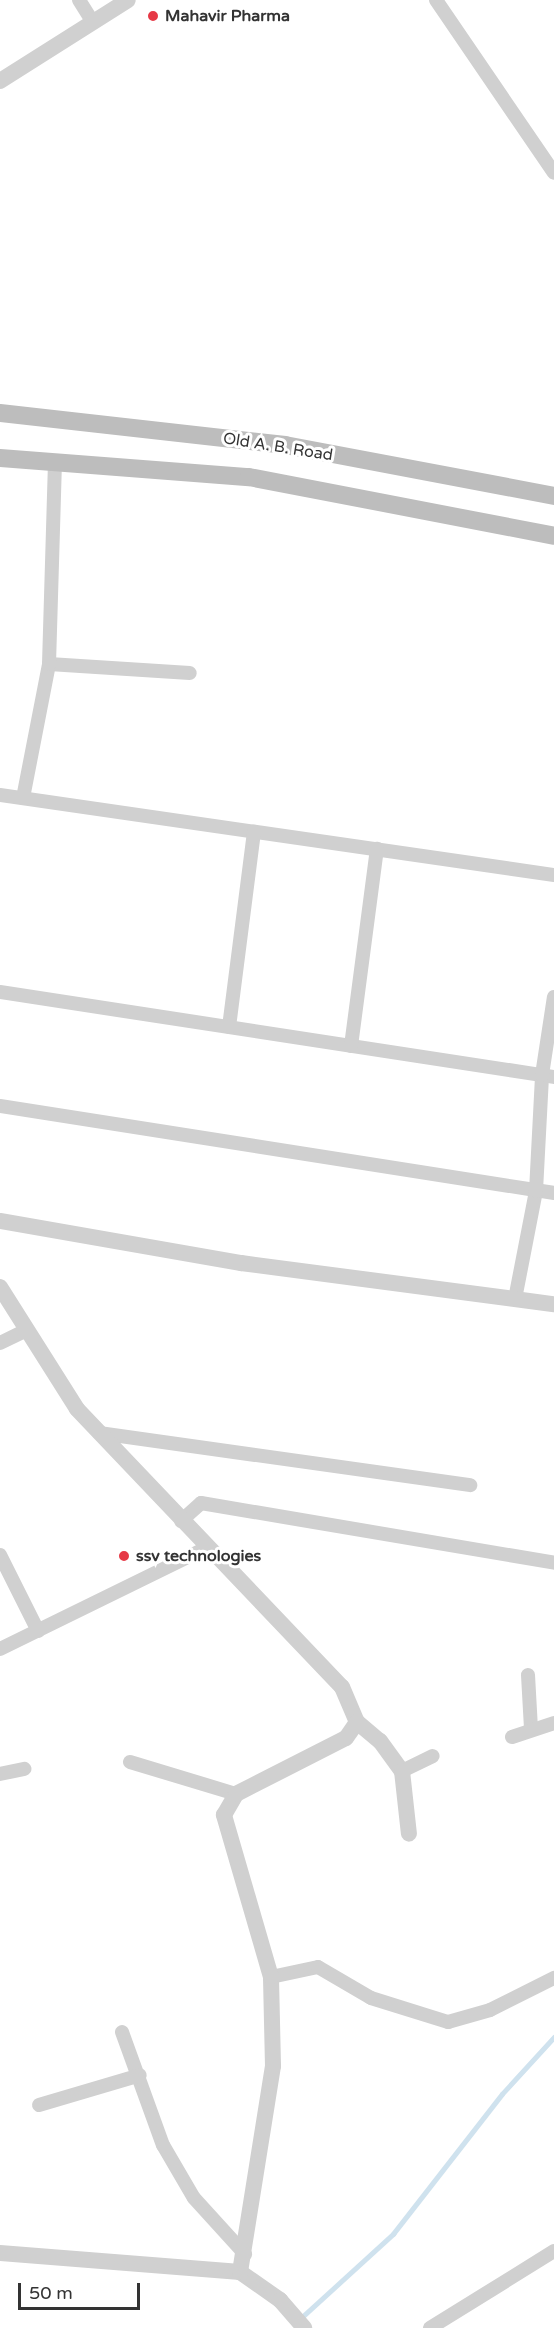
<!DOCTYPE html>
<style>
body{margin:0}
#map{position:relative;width:554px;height:2328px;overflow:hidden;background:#fff;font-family:"Varela Round",sans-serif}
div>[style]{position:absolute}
.stream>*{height:4.5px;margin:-2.25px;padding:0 2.25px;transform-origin:2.25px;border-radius:2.25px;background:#cfe2ee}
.minor>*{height:14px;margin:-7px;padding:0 7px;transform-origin:7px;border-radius:7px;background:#d0d0d0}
.tertiary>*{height:16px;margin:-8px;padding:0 8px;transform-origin:8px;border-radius:8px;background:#d0d0d0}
.secondary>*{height:18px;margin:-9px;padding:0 9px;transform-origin:9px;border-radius:9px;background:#bdbdbd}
.dots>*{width:16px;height:16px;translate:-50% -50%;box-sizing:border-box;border:3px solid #fff;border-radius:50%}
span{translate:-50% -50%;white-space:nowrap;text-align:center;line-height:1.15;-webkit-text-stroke:6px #fff;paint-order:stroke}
.poi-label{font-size:16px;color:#333;font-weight:700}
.left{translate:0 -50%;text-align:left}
.street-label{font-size:16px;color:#333}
.scale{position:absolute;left:18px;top:2283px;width:122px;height:27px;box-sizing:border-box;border:3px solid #333;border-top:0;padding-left:8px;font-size:18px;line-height:21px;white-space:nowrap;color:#333;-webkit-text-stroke:4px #fff;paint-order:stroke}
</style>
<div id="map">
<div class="stream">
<div style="left:301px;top:2318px;width:125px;rotate:-42.4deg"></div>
<div style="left:393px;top:2234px;width:177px;rotate:-52.1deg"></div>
<div style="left:502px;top:2094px;width:77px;rotate:-47.6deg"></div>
</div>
<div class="minor">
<div style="left:79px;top:0;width:26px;rotate:58deg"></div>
<div style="left:436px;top:0;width:209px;rotate:55.7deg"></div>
<div style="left:49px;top:664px;width:141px;rotate:3.7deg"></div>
<div style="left:0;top:795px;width:560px;rotate:8.22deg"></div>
<div style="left:23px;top:798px;width:136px;rotate:-79deg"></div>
<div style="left:49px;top:664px;width:203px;rotate:-88.3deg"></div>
<div style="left:0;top:992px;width:560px;rotate:8.72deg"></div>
<div style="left:229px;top:1027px;width:197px;rotate:-82.7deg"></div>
<div style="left:351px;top:1046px;width:199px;rotate:-82.5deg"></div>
<div style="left:0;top:1106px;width:561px;rotate:8.92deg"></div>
<div style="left:515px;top:1299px;width:110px;rotate:-79deg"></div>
<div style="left:536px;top:1191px;width:116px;rotate:-87deg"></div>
<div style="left:542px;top:1075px;width:79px;rotate:-81.3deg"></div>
<div style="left:0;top:1343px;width:30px;rotate:-26deg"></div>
<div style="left:99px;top:1433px;width:375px;rotate:8deg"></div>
<div style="left:181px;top:1521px;width:27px;rotate:-42deg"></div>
<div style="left:201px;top:1503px;width:358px;rotate:9.6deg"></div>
<div style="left:0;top:1555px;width:85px;rotate:63.4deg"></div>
<div style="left:0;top:1649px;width:229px;rotate:-26.1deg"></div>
<div style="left:528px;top:1675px;width:54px;rotate:86.8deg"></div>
<div style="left:512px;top:1737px;width:44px;rotate:-18.4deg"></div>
<div style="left:130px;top:1762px;width:111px;rotate:16.8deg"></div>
<div style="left:402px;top:1771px;width:34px;rotate:-26deg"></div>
<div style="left:0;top:1774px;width:25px;rotate:-12deg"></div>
<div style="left:271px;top:1977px;width:48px;rotate:-12deg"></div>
<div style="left:318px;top:1967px;width:61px;rotate:30.3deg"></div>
<div style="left:371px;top:1998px;width:81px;rotate:17.3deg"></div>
<div style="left:448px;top:2022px;width:44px;rotate:-15.9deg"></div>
<div style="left:490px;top:2010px;width:72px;rotate:-26.6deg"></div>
<div style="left:122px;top:2032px;width:120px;rotate:70.1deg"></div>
<div style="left:163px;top:2145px;width:61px;rotate:59.7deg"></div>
<div style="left:194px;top:2198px;width:76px;rotate:47.7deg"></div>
<div style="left:39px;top:2105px;width:105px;rotate:-16.5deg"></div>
<div style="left:430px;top:2328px;width:146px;rotate:-31.8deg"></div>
</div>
<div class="tertiary">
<div style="left:0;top:81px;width:151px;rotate:-32.3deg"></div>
<div style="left:0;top:1221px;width:245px;rotate:9.9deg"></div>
<div style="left:241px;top:1263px;width:316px;rotate:7.5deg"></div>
<div style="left:0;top:1287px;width:144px;rotate:57.7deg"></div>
<div style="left:77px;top:1409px;width:384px;rotate:46.4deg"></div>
<div style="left:342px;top:1687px;width:38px;rotate:67deg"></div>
<div style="left:357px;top:1722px;width:30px;rotate:40deg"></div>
<div style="left:380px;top:1741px;width:37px;rotate:54deg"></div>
<div style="left:402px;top:1771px;width:63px;rotate:83.7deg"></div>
<div style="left:0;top:2253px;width:241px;rotate:4.5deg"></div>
<div style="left:240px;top:2272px;width:49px;rotate:35deg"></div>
<div style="left:280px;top:2300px;width:37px;rotate:49deg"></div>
<div style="left:240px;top:2272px;width:209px;rotate:-80.9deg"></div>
<div style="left:273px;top:2066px;width:89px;rotate:-91.3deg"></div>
<div style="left:271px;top:1977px;width:169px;rotate:-106.2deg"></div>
<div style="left:224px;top:1815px;width:24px;rotate:-60deg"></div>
<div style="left:236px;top:1794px;width:123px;rotate:-27deg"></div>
<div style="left:346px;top:1738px;width:19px;rotate:-55deg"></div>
</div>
<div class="secondary">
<div style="left:0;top:413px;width:287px;rotate:6.4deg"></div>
<div style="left:285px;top:445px;width:274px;rotate:10.7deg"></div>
<div style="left:0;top:458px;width:250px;rotate:4.4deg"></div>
<div style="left:249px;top:477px;width:311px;rotate:10.9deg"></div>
</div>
<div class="dots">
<div style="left:153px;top:16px;background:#e63946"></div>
<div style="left:124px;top:1556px;background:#e63946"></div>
</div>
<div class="poi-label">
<span class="left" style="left:165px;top:16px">Mahavir Pharma</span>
<span class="left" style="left:136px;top:1556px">ssv technologies</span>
</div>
<div class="street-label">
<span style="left:278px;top:447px;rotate:9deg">Old A. B. Road</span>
</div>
<div class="scale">50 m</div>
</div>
